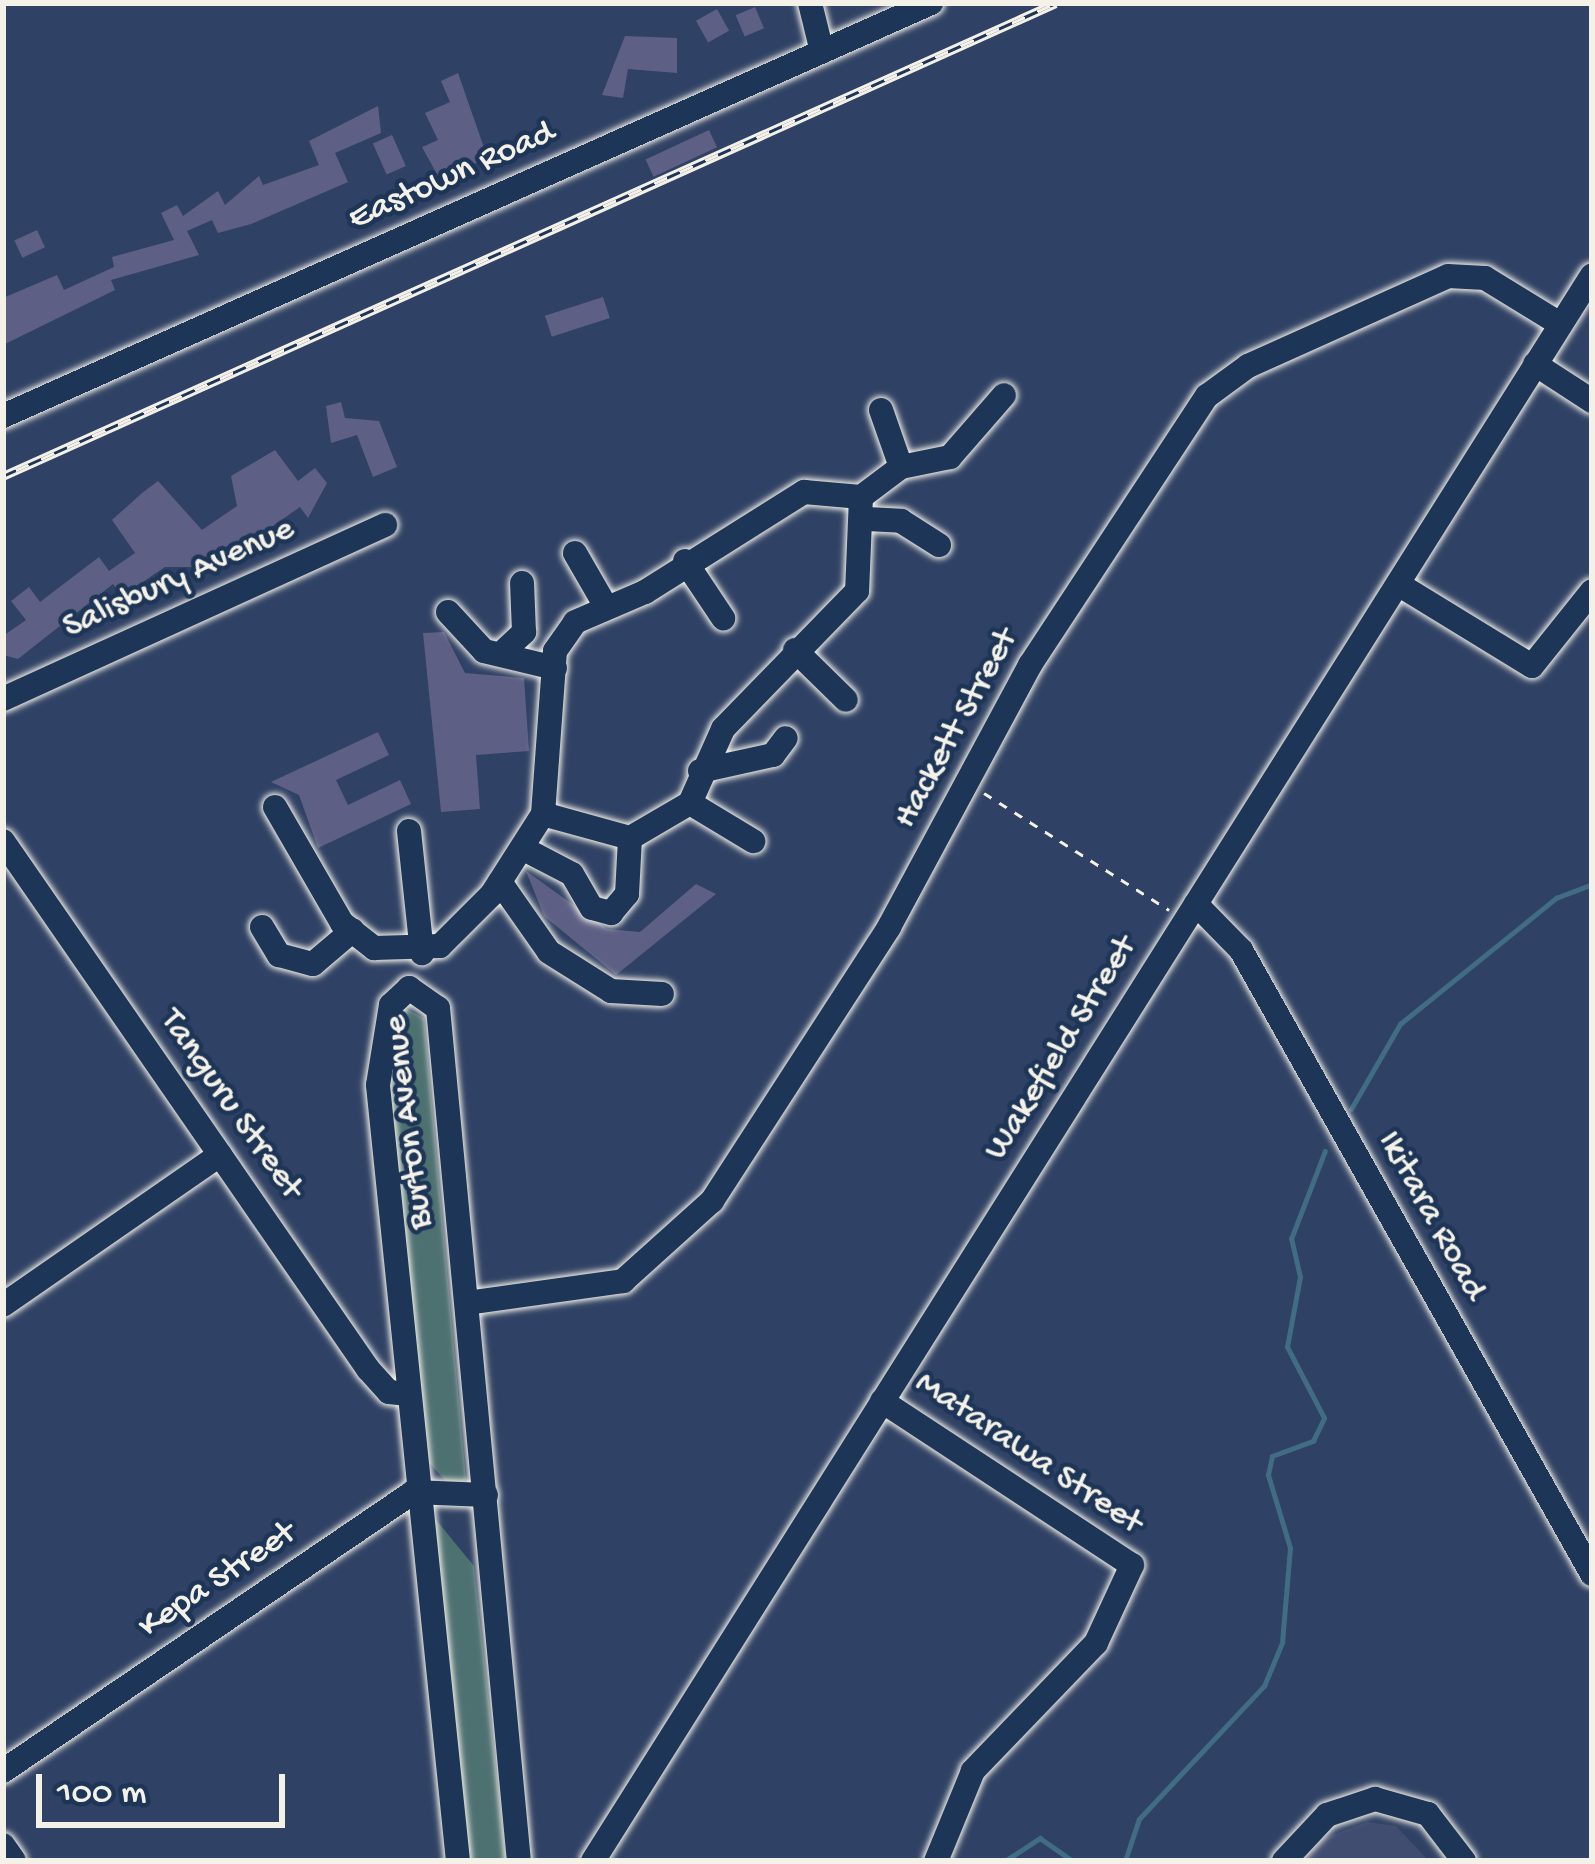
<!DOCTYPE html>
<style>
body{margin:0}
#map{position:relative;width:1595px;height:1864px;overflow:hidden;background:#2f4164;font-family:"Gochi Hand",sans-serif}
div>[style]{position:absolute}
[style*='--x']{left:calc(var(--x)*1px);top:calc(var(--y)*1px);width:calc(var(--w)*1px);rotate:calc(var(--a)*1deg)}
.built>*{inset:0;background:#414d70}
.green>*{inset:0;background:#4d7071}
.stream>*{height:4.5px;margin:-2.25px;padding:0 2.25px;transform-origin:2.25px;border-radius:2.25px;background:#406c84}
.building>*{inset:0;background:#5d6084;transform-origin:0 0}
.path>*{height:3px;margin-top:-1.5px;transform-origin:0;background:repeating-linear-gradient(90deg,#f4f1e8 0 9px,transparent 0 18px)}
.roads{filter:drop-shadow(0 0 3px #f4f1e8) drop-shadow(0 0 3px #f4f1e8)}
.minor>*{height:24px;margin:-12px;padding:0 12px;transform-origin:12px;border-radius:12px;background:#1d3557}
.rail>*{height:9px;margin-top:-4.5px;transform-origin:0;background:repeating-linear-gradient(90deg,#1d3557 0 14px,#f4f1e8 0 28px);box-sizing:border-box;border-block:3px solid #f4f1e8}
span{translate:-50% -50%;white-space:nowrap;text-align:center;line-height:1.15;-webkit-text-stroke:9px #1d3557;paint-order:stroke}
.street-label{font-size:36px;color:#f4f1e8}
.frame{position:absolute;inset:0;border:6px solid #f4f1e8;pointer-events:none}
.scale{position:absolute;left:36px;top:1774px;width:249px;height:54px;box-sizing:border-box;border:6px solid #f4f1e8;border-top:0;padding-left:15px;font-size:36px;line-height:42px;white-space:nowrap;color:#f4f1e8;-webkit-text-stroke:9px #1d3557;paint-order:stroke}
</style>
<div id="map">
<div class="built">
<i style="clip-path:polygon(1367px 1822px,1396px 1826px,1429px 1861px,1304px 1861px,1324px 1838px)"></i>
</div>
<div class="green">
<i style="clip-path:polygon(402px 1007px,424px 1018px,466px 1480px,449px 1485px,416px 1448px,376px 1087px)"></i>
<i style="clip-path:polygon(432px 1515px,474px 1566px,506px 1861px,456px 1861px)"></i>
</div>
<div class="stream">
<i style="--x:1351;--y:1109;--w:98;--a:-60"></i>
<i style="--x:1400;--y:1024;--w:201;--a:-38.9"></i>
<i style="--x:1556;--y:898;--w:39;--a:-21"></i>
<i style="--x:1005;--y:1861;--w:42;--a:-33.3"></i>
<i style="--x:1040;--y:1838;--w:40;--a:34.9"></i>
<i style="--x:1125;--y:1861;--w:44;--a:-71.6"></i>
<i style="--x:1139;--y:1819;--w:183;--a:-46.8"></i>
<i style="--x:1264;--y:1686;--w:47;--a:-67.3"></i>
<i style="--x:1282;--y:1643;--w:95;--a:-85.2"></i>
<i style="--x:1290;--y:1548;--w:76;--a:-106.8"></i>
<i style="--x:1268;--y:1475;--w:19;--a:-78"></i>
<i style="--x:1272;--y:1456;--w:44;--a:-20.1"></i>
<i style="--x:1313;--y:1441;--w:25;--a:-64"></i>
<i style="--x:1324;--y:1418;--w:80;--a:-117.5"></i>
<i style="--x:1287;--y:1347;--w:71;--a:-79.5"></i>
<i style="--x:1300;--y:1277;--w:39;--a:-103"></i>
<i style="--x:1291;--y:1239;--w:94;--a:-68.9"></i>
</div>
<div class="building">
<i style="left:755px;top:7px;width:23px;height:21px;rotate:67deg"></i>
<i style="left:717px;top:9px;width:25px;height:24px;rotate:61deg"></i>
<i style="clip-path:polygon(625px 36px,677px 38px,677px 73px,628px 69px,623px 98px,602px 95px)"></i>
<i style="clip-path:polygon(458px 73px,488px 159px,438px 176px,422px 147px,438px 140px,425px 113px,450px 102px,441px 81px)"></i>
<i style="clip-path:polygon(378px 106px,381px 133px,335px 153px,348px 182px,251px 224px,218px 233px,212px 220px,187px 231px,199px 255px,111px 280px,115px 290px,3px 345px,3px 298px,57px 275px,64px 290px,114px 267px,112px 257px,174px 240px,161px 213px,177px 205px,183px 216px,218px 191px,225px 205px,259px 176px,263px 185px,319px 165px,309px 141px)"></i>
<i style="left:709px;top:130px;width:19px;height:70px;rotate:65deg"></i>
<i style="left:392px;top:135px;width:34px;height:21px;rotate:66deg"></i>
<i style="left:37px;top:230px;width:19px;height:25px;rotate:65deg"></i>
<i style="left:603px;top:297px;width:22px;height:61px;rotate:72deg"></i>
<i style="clip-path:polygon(341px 402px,345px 418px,379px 421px,397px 467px,373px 477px,357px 435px,331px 443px,326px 406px)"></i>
<i style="clip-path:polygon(275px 450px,298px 481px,315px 468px,327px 483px,308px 518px,300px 507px,236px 552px,230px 544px,200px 567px,165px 567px,122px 596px,113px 584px,18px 659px,3px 655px,3px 636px,26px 620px,11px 601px,29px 587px,40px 602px,99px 557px,109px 571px,135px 553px,112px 520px,142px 493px,158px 481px,202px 530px,237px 506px,231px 476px)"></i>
<i style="clip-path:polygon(444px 632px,465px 673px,524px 678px,529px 751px,476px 755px,480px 809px,441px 812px,423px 633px)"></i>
<i style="clip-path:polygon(378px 732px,389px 755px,336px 780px,348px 805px,400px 780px,411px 804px,318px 848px,299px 795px,271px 782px)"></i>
<i style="clip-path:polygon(526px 871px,607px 929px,640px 932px,696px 884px,716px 894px,616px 975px,544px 916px)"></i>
</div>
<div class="path">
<i style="--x:984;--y:793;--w:219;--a:32.3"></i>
</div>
<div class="roads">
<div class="minor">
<i style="--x:810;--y:3;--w:50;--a:76.2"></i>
<i style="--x:1535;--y:364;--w:68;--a:33"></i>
<i style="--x:881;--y:410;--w:60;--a:70.7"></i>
<i style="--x:3;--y:416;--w:1016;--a:-23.99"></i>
<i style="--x:861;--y:497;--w:50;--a:-36.9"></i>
<i style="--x:901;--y:467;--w:50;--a:-11.5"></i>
<i style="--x:950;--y:457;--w:82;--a:-48.9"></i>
<i style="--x:867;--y:519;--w:34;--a:3"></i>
<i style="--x:901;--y:521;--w:45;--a:32.3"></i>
<i style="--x:575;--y:553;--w:60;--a:60"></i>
<i style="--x:685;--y:561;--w:69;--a:56.3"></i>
<i style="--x:1398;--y:584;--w:157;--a:31.5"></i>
<i style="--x:1532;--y:666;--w:96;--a:-51.3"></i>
<i style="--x:448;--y:612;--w:53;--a:47.3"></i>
<i style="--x:484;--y:651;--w:73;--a:13.5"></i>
<i style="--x:506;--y:649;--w:25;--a:-43"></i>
<i style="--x:524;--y:632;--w:49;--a:-92.3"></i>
<i style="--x:795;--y:650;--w:71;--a:44.4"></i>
<i style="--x:3;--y:699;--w:420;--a:-24.5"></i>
<i style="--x:700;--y:771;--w:75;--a:-12.4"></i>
<i style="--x:773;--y:755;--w:21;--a:-53"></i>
<i style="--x:690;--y:803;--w:74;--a:31.1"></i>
<i style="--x:275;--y:807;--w:134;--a:60"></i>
<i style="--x:342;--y:923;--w:41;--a:38"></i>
<i style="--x:374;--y:948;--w:66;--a:-1.7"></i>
<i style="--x:440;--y:946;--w:74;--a:-45"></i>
<i style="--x:492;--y:894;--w:95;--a:-57.5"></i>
<i style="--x:543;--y:814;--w:163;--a:-85.8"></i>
<i style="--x:555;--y:651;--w:35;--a:-55"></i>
<i style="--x:575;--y:622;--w:76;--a:-23.2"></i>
<i style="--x:645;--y:592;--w:188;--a:-32.2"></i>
<i style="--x:804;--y:492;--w:57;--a:5"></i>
<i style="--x:861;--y:497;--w:94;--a:92.4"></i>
<i style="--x:857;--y:591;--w:192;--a:134.2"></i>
<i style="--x:723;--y:729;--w:81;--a:114"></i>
<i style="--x:690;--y:803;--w:69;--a:149.7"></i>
<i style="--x:630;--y:838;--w:90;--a:-164.6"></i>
<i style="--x:409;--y:831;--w:123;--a:83.9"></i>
<i style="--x:3;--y:841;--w:642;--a:55.34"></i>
<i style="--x:368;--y:1369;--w:31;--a:48"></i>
<i style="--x:389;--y:1392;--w:19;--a:6"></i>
<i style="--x:522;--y:848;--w:56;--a:27.5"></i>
<i style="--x:572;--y:874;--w:39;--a:60"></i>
<i style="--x:592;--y:908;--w:20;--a:15"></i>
<i style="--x:611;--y:913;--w:25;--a:-50"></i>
<i style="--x:627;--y:894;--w:56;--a:-86.9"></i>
<i style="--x:500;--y:882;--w:85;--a:55"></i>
<i style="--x:549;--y:952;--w:73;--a:32.2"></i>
<i style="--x:611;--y:991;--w:51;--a:3.4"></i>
<i style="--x:1196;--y:904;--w:64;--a:45.6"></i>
<i style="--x:1241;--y:950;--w:716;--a:60.64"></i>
<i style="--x:262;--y:927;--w:33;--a:59"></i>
<i style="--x:279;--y:955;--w:35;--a:15"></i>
<i style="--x:313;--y:964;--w:52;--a:-40.4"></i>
<i style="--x:467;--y:1303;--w:158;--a:-8"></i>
<i style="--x:623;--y:1281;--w:120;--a:-42"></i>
<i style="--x:712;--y:1201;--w:326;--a:-57.1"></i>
<i style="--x:889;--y:927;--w:298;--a:-61.7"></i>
<i style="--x:1030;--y:665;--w:322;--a:-56.7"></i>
<i style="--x:1207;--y:396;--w:51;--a:-36.2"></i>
<i style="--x:1248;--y:366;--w:219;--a:-24.2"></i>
<i style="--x:1448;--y:276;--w:37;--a:3"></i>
<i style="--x:1485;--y:278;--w:88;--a:31.5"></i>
<i style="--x:3;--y:1305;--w:264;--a:-34.7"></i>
<i style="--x:882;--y:1401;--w:299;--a:33.3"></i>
<i style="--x:1132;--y:1565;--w:86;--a:114.8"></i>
<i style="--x:1096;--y:1643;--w:178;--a:133.9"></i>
<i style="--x:973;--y:1771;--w:97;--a:112.3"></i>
<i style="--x:3;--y:1771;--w:496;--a:-34.2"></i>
<i style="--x:413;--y:1492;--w:73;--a:2.4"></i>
<i style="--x:3;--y:1845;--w:19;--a:55"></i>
<i style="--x:458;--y:1861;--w:780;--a:-95.89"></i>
<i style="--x:378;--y:1085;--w:81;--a:-80.8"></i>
<i style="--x:391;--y:1005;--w:25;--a:-43"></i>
<i style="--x:409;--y:988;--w:35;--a:35"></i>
<i style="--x:438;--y:1008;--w:857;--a:84.58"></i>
<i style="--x:593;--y:1861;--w:1874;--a:-57.79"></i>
<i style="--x:1284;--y:1861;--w:63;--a:-46.9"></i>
<i style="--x:1327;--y:1815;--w:51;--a:-18.4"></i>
<i style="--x:1375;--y:1799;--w:55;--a:15.8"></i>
<i style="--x:1428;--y:1814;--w:59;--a:52.5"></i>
</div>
</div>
<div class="rail">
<i style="--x:3;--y:476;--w:1154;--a:-24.19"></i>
</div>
<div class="street-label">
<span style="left:452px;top:177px;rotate:-24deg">Eastown Road</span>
<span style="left:179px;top:579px;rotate:-24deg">Salisbury Avenue</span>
<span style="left:957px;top:729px;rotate:-61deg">Hackett Street</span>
<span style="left:1062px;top:1049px;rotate:-58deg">Wakefield Street</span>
<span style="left:230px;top:1105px;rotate:55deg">Tanguru Street</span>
<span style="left:410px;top:1122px;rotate:-97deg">Burton Avenue</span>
<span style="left:1431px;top:1216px;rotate:61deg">Ikitara Road</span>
<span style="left:1028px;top:1454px;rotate:34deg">Matarawa Street</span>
<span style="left:218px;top:1581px;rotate:-34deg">Kepa Street</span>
</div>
<div class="frame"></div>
<div class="scale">100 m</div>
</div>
